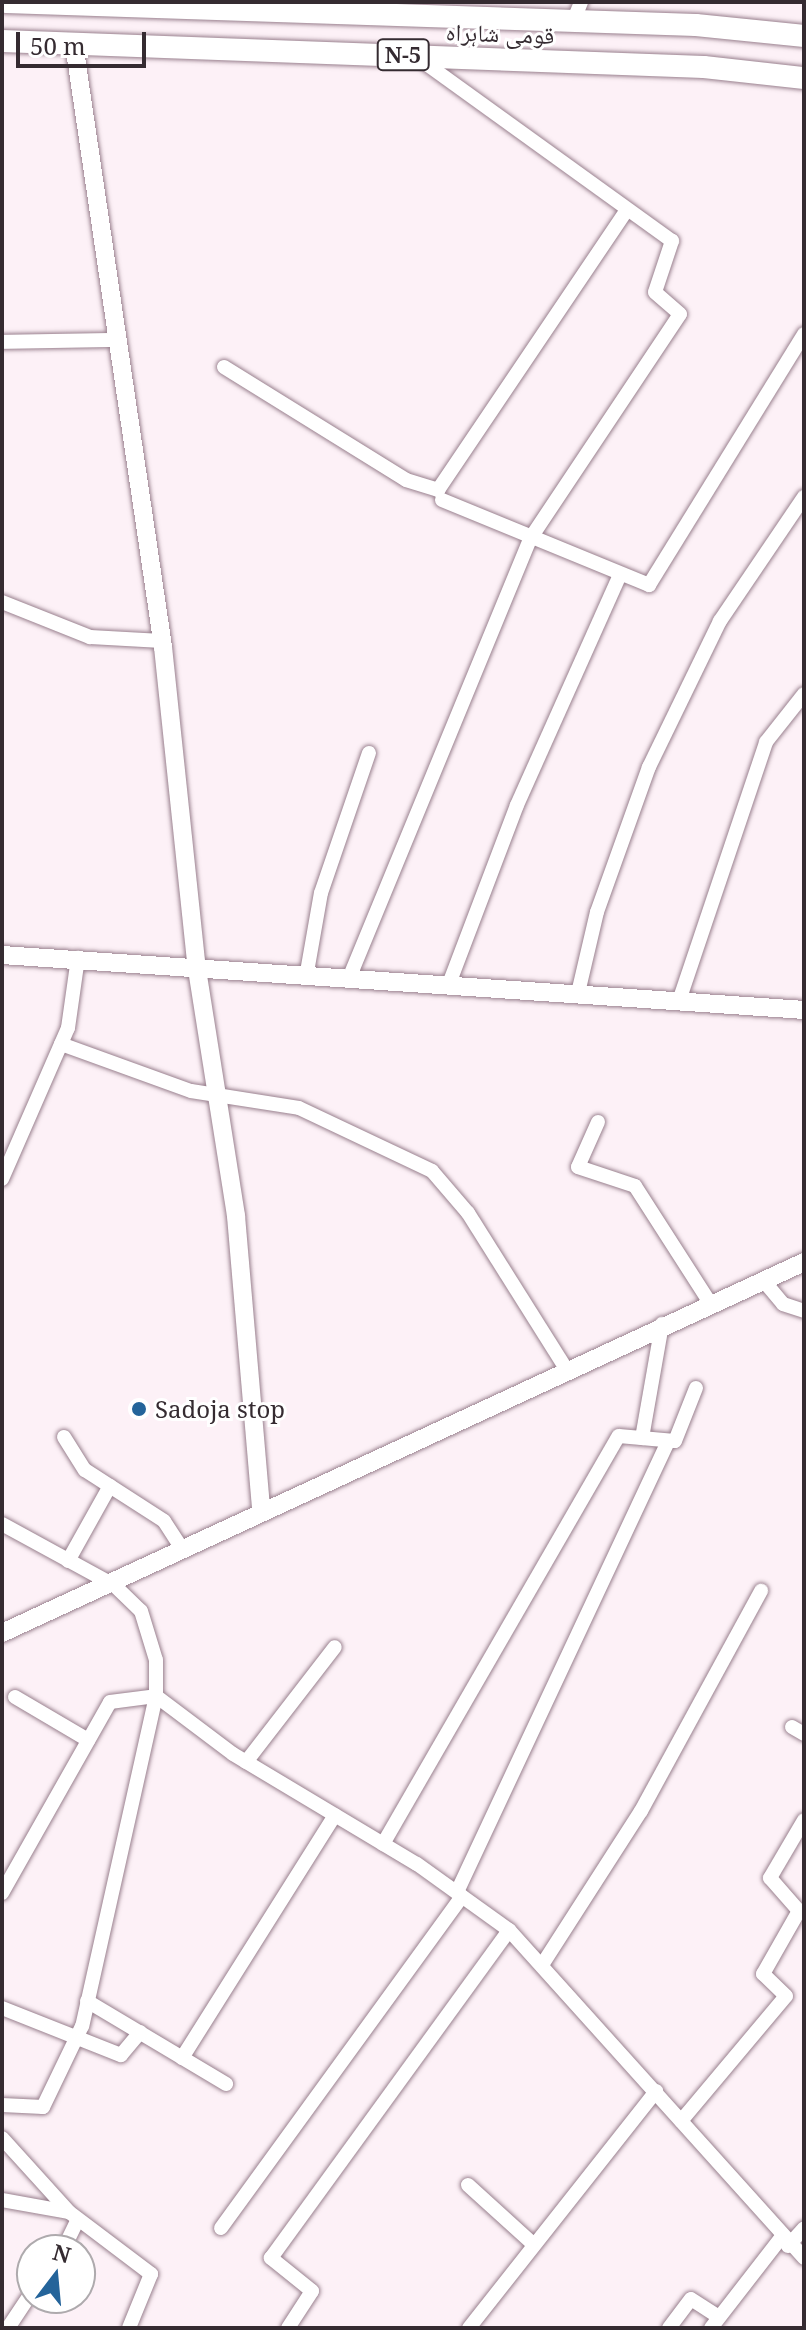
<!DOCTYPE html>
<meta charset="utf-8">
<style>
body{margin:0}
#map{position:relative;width:806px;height:2330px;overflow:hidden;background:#fdf1f7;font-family:"Noto Serif","Noto Naskh Arabic",serif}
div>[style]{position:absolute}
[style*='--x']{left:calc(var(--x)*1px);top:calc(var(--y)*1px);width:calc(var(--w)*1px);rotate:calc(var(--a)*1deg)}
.roads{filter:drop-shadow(0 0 2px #99808e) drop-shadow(0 0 2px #99808e)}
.minor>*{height:14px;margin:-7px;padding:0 7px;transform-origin:7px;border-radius:7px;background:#fff}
.tertiary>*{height:18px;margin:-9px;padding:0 9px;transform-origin:9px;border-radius:9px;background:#fff}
.trunk>*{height:22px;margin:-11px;padding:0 11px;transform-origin:11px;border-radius:11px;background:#fff}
.dots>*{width:22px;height:22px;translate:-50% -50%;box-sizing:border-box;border:4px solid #fff;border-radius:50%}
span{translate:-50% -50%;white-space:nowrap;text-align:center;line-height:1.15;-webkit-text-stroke:6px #fff;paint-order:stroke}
.shield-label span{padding:2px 6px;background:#fff;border:2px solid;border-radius:6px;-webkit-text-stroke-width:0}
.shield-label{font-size:22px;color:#352b31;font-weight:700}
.street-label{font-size:24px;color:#352b31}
.poi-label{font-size:24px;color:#352b31}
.left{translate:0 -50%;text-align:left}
.frame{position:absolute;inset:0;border:4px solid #352b31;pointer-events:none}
.north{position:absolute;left:16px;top:2234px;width:80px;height:80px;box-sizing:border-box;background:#fff;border:2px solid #aeaaad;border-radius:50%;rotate:16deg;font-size:22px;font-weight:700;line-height:32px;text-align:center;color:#352b31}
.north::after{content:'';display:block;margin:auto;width:28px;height:36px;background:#24649a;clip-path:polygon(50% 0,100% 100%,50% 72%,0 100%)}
.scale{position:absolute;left:16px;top:32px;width:130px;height:36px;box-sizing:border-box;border:4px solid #352b31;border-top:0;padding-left:10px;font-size:24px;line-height:28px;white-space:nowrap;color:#352b31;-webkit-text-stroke:6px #fff;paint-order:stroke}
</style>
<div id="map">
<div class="roads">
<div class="minor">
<i style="--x:573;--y:22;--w:22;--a:-68"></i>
<i style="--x:2;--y:342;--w:115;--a:-1"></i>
<i style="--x:224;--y:367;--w:214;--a:31.8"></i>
<i style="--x:406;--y:480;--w:34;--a:17"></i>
<i style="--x:438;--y:490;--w:336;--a:-56"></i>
<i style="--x:442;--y:500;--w:224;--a:22.3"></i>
<i style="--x:649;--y:585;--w:295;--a:-58.3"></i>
<i style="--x:2;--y:602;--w:95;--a:21.7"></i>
<i style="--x:90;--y:637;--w:72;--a:3.2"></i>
<i style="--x:307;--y:972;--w:80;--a:-80"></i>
<i style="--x:321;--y:893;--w:148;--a:-71.1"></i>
<i style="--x:350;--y:976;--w:473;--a:-67.6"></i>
<i style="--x:530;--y:539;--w:270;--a:-56.3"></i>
<i style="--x:680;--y:314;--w:33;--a:-139"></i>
<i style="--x:655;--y:292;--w:54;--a:-71.6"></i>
<i style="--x:672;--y:241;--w:313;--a:-144.2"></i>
<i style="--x:449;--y:984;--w:191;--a:-69.2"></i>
<i style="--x:517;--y:805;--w:250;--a:-65.9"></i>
<i style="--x:578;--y:993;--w:83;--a:-76.8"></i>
<i style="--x:597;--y:912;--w:154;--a:-70.3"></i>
<i style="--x:649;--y:767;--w:162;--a:-64.1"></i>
<i style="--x:720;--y:621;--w:150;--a:-55.9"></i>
<i style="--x:679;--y:1001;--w:273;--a:-71.4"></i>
<i style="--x:766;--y:742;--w:61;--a:-51.6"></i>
<i style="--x:61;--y:1044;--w:138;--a:19.9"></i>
<i style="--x:191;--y:1091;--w:109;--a:8.9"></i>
<i style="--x:299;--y:1108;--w:147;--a:25.3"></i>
<i style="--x:432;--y:1171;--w:55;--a:49.4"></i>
<i style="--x:468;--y:1213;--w:182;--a:57.8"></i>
<i style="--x:598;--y:1122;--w:49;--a:114"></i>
<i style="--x:578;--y:1167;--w:60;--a:18.4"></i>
<i style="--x:635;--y:1186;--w:139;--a:57.3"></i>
<i style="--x:2;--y:1179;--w:165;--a:-66.4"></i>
<i style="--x:68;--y:1028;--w:71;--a:-81.9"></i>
<i style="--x:763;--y:1280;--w:31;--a:50"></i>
<i style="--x:783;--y:1304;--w:22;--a:18"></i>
<i style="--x:64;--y:1437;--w:39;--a:58"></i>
<i style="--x:85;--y:1470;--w:94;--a:32.8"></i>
<i style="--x:164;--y:1521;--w:35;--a:57"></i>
<i style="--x:642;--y:1438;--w:116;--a:-80"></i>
<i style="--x:2;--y:1524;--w:128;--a:28.6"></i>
<i style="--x:114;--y:1585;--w:37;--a:44"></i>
<i style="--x:141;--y:1611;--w:51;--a:73"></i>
<i style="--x:156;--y:1660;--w:36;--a:90"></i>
<i style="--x:156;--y:1696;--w:96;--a:37"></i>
<i style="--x:233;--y:1754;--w:214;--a:30.9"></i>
<i style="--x:417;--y:1864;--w:113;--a:35.7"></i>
<i style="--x:509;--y:1930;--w:441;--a:48"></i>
<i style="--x:68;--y:1561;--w:86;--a:-60.8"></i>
<i style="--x:15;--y:1697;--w:85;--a:30.5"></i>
<i style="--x:792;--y:1727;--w:14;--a:30"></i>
<i style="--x:246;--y:1762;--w:145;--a:-52.3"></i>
<i style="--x:383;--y:1844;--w:471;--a:-60"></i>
<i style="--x:619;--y:1436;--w:56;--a:5.1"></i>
<i style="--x:675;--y:1441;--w:57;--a:-68.4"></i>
<i style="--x:457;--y:1892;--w:497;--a:-64.9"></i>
<i style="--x:2;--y:1893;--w:219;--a:-60.5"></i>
<i style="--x:110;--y:1702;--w:46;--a:-7.4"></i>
<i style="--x:156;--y:1696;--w:338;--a:102.6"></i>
<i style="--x:82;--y:2026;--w:90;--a:115.7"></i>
<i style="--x:43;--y:2107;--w:41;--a:-177.2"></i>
<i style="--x:542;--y:1965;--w:183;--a:-57.3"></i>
<i style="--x:641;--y:1811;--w:251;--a:-61.4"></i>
<i style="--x:87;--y:2001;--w:162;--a:30.8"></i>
<i style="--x:2;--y:2008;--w:128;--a:21.6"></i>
<i style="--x:121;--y:2055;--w:30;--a:-50"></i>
<i style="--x:182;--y:2058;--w:287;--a:-57.8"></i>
<i style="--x:681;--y:2121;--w:163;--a:-50"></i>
<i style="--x:786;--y:1996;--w:32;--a:-136"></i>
<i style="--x:763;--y:1974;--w:73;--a:-60.3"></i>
<i style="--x:799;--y:1911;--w:44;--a:-131.3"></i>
<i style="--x:770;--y:1878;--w:67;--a:-59.6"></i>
<i style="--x:2;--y:2138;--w:100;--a:47.8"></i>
<i style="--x:69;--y:2212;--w:103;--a:37.1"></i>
<i style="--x:151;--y:2274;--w:58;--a:112.2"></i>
<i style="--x:468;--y:2185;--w:88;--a:42.2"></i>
<i style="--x:2;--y:2200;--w:67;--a:10.3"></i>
<i style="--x:221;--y:2228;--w:410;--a:-54"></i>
<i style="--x:788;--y:2246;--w:24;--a:-48"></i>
<i style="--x:63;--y:2250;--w:34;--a:-64"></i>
<i style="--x:8;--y:2328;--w:43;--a:-56.3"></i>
<i style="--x:288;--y:2328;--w:44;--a:-57"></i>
<i style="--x:312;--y:2291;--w:53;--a:-141.2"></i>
<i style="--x:271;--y:2258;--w:405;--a:-54"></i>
<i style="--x:469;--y:2328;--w:302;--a:-51.7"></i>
<i style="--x:669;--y:2328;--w:36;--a:-53"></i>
<i style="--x:691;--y:2299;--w:33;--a:33"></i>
<i style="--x:711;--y:2328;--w:113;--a:-52.2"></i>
</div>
<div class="tertiary">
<i style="--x:74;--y:44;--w:610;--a:81.6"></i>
<i style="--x:163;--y:647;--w:318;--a:84"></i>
<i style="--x:196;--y:963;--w:256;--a:81"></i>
<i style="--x:236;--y:1216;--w:295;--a:85.1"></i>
<i style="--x:2;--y:955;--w:804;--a:3.92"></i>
<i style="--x:2;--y:1633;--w:884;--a:-24.82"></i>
</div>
<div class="trunk">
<i style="--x:6;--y:2;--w:690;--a:1.91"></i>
<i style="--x:696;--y:25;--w:109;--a:5.8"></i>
<i style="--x:2;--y:41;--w:702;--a:2.12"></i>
<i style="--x:704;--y:67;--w:101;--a:6.3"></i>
</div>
</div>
<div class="dots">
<i style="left:139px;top:1409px;background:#24649a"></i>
</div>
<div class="shield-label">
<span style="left:403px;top:55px">N-5</span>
</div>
<div class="street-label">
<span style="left:500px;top:33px;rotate:2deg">قومی شاہراہ</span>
</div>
<div class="poi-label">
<span class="left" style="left:155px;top:1409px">Sadoja stop</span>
</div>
<div class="frame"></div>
<div class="north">N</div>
<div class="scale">50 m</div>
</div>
